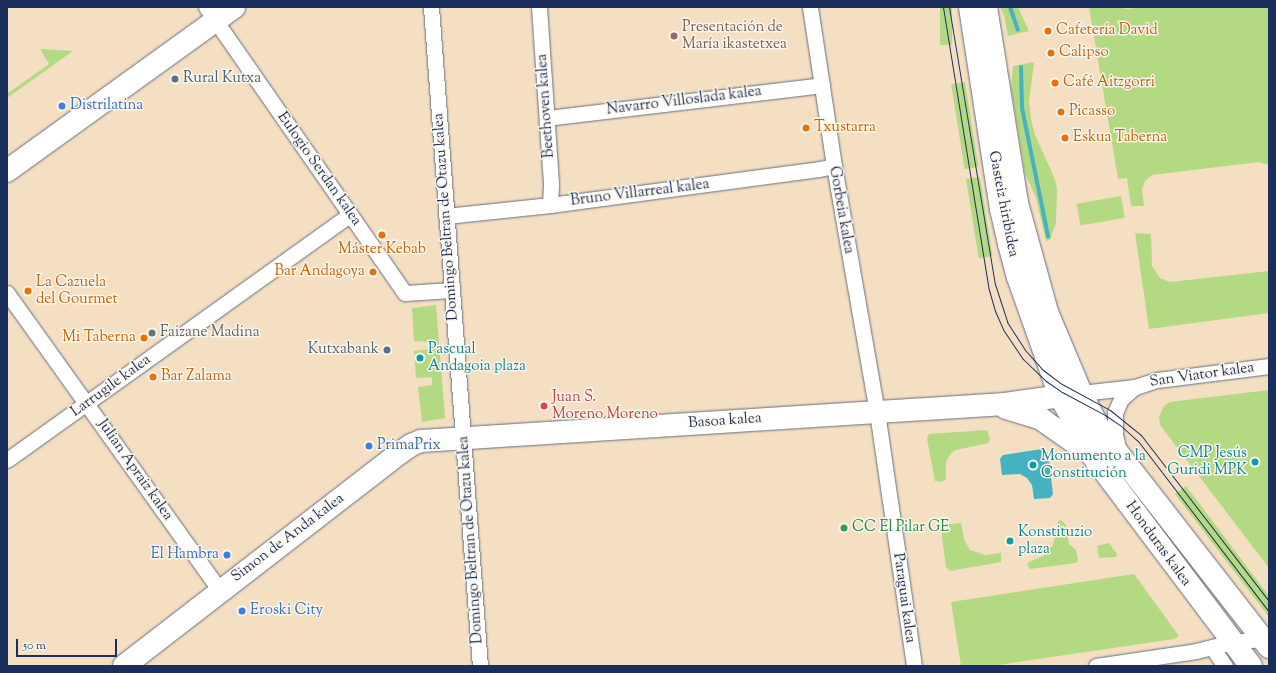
<!DOCTYPE html>
<meta charset="utf-8">
<style>
body{margin:0}
#map{position:relative;width:1276px;height:673px;overflow:hidden;background:#f4dfc2;font-family:"Sorts Mill Goudy",serif}
div>[style]{position:absolute}
[style*='--x']{left:calc(var(--x)*1px);top:calc(var(--y)*1px);width:calc(var(--w)*1px);rotate:calc(var(--a)*1deg)}
.green>*{inset:0;background:#b3d982;transform-origin:0 0}
.water>*{inset:0;background:#44b2c1}
.stream>*{height:4px;margin:-2px;padding:0 2px;transform-origin:2px;border-radius:2px;background:#44b2c1}
.roads{filter:drop-shadow(0 0 1px #676d81) drop-shadow(0 0 1px #676d81)}
.minor>*{height:15px;margin:-7.5px;padding:0 7.5px;transform-origin:7.5px;border-radius:7.5px;background:#fff}
.secondary>*{height:22px;margin:-11px;padding:0 11px;transform-origin:11px;border-radius:11px;background:#fff}
.primary>*{height:22px;margin:-11px;padding:0 11px;transform-origin:11px;border-radius:11px;background:#fff}
.tram>*{height:1px;margin:-0.5px;padding:0 0.5px;transform-origin:0.5px;border-radius:0.5px;background:#1b2f5e}
.dots>*{width:11px;height:11px;translate:-50% -50%;box-sizing:border-box;border:2px solid #fbf7ec;border-radius:50%}
span{translate:-50% -50%;white-space:nowrap;text-align:center;line-height:1.15;-webkit-text-stroke:3px #fbf7ec;paint-order:stroke}
.education-label{font-size:15px;color:#785e54}
.left{translate:0 -50%;text-align:left}
.food-label{font-size:15px;color:#c56008}
.right{translate:-100% -50%;text-align:right}
.service-label{font-size:15px;color:#4e5e75}
.street-label{font-size:15px;color:#1b2f5e}
.shop-label{font-size:15px;color:#366cbe}
.worship-label{font-size:15px;color:#5b616d}
.culture-label{font-size:15px;color:#0d838f}
.health-label{font-size:15px;color:#be3a42}
.leisure-label{font-size:15px;color:#27864d}
.frame{position:absolute;inset:0;border:8px solid #1b2f5e;pointer-events:none}
.scale{position:absolute;left:16px;top:639px;width:101px;height:18px;box-sizing:border-box;border:2px solid #1b2f5e;border-top:0;padding-left:5px;font-size:12px;line-height:14px;white-space:nowrap;color:#1b2f5e;-webkit-text-stroke:3px #fbf7ec;paint-order:stroke}
</style>
<div id="map">
<div class="green">
<i style="left:940px;top:7px;width:12px;height:38px"></i>
<i style="clip-path:polygon(1000px 7px,1018px 7px,1029px 31px,1008px 36px,1004px 15px)"></i>
<i style="clip-path:polygon(1089px 7px,1120px 7px,1127px 9px,1147px 7px,1269px 7px,1269px 165px,1259px 162px,1152px 175px,1145px 181px,1142px 189px,1144px 206px,1131px 206px,1127px 178px,1118px 179px)"></i>
<i style="clip-path:polygon(40px 49px,73px 51px,7px 98px,7px 94px,49px 64px)"></i>
<i style="clip-path:polygon(1033px 62px,1034px 63px,1029px 102px,1031px 119px,1035px 135px,1054px 177px,1057px 188px,1056px 223px,1050px 240px,1046px 241px,1036px 198px,1025px 173px,1011px 87px,1013px 66px)"></i>
<i style="left:965px;top:82px;width:86px;height:14px;rotate:81deg"></i>
<i style="left:980px;top:177px;width:80px;height:14px;rotate:81deg"></i>
<i style="left:1121px;top:196px;width:22px;height:45px;rotate:80deg"></i>
<i style="clip-path:polygon(1135px 233px,1151px 234px,1152px 266px,1160px 278px,1170px 282px,1269px 271px,1269px 313px,1149px 329px)"></i>
<i style="clip-path:polygon(436px 305px,445px 418px,422px 422px,418px 387px,432px 385px,432px 377px,416px 378px,414px 351px,430px 349px,430px 342px,414px 341px,412px 308px)"></i>
<i style="clip-path:polygon(1269px 390px,1269px 568px,1160px 425px,1159px 417px,1164px 406px,1170px 402px)"></i>
<i style="clip-path:polygon(987px 430px,990px 439px,988px 443px,956px 450px,951px 453px,946px 462px,946px 479px,941px 482px,935px 481px,927px 439px,929px 434px)"></i>
<i style="clip-path:polygon(1186px 486px,1269px 596px,1269px 617px,1175px 494px)"></i>
<i style="clip-path:polygon(1061px 520px,1066px 525px,1069px 544px,1076px 550px,1078px 560px,1076px 563px,1030px 569px,1027px 564px,1029px 562px,1043px 556px,1053px 545px,1058px 521px)"></i>
<i style="clip-path:polygon(961px 523px,964px 539px,970px 550px,985px 555px,1001px 553px,1001px 562px,950px 571px,946px 567px,941px 529px,944px 525px)"></i>
<i style="clip-path:polygon(1109px 543px,1117px 554px,1116px 557px,1099px 558px,1097px 546px)"></i>
<i style="clip-path:polygon(1134px 574px,1179px 636px,1174px 639px,991px 666px,961px 666px,951px 602px)"></i>
</div>
<div class="water">
<i style="clip-path:polygon(1042px 449px,1044px 449px,1048px 453px,1053px 494px,1050px 498px,1034px 499px,1032px 485px,1027px 478px,1020px 474px,1002px 475px,1000px 459px,1003px 455px)"></i>
</div>
<div class="stream">
<i style="--x:1010;--y:7;--w:24;--a:71"></i>
<i style="--x:1021;--y:67;--w:41;--a:88.6"></i>
<i style="--x:1022;--y:108;--w:131;--a:78.5"></i>
</div>
<div class="roads">
<div class="minor">
<i style="--x:206;--y:7;--w:348;--a:55.2"></i>
<i style="--x:405;--y:293;--w:47;--a:-3.7"></i>
<i style="--x:431;--y:7;--w:661;--a:85.75"></i>
<i style="--x:539;--y:7;--w:178;--a:86.1"></i>
<i style="--x:551;--y:185;--w:20;--a:93"></i>
<i style="--x:810;--y:7;--w:161;--a:81.4"></i>
<i style="--x:834;--y:166;--w:250;--a:80.1"></i>
<i style="--x:877;--y:412;--w:257;--a:81.7"></i>
<i style="--x:547;--y:118;--w:277;--a:-6.8"></i>
<i style="--x:446;--y:216;--w:105;--a:-6"></i>
<i style="--x:550;--y:205;--w:271;--a:-7.6"></i>
<i style="--x:819;--y:169;--w:15;--a:-11"></i>
<i style="--x:7;--y:293;--w:365;--a:54.4"></i>
<i style="--x:1081;--y:393;--w:54;--a:-6.3"></i>
<i style="--x:1119;--y:452;--w:18;--a:-103"></i>
<i style="--x:1115;--y:434;--w:21;--a:-90"></i>
<i style="--x:1115;--y:413;--w:15;--a:-67"></i>
<i style="--x:1121;--y:399;--w:18;--a:-41"></i>
<i style="--x:1135;--y:387;--w:23;--a:-18"></i>
<i style="--x:1157;--y:380;--w:113;--a:-7.1"></i>
<i style="--x:7;--y:460;--w:422;--a:-35.6"></i>
<i style="--x:1212;--y:647;--w:23;--a:56"></i>
<i style="--x:1096;--y:666;--w:101;--a:-8.5"></i>
<i style="--x:1196;--y:651;--w:38;--a:-14"></i>
<i style="--x:1233;--y:642;--w:30;--a:-6"></i>
</div>
<div class="secondary">
<i style="--x:7;--y:171;--w:280;--a:-35.8"></i>
</div>
<div class="primary">
<i style="--x:970;--y:7;--w:204;--a:81.3"></i>
<i style="--x:1001;--y:209;--w:36;--a:77"></i>
<i style="--x:1009;--y:244;--w:34;--a:75"></i>
<i style="--x:1018;--y:277;--w:126;--a:70.6"></i>
<i style="--x:1060;--y:396;--w:67;--a:61.5"></i>
<i style="--x:1092;--y:455;--w:264;--a:53"></i>
<i style="--x:986;--y:7;--w:198;--a:81"></i>
<i style="--x:1017;--y:203;--w:113;--a:74.6"></i>
<i style="--x:1047;--y:312;--w:88;--a:67.2"></i>
<i style="--x:1081;--y:393;--w:42;--a:62.8"></i>
<i style="--x:1100;--y:430;--w:275;--a:52.1"></i>
<i style="--x:1006;--y:408;--w:37;--a:17"></i>
<i style="--x:1041;--y:419;--w:52;--a:34.9"></i>
<i style="--x:124;--y:666;--w:341;--a:-37.7"></i>
<i style="--x:394;--y:457;--w:21;--a:-35"></i>
<i style="--x:411;--y:445;--w:11;--a:-22"></i>
<i style="--x:421;--y:441;--w:585;--a:-3.63"></i>
<i style="--x:1005;--y:404;--w:77;--a:-8.2"></i>
</div>
</div>
<div class="tram">
<i style="--x:943;--y:7;--w:287;--a:80.8"></i>
<i style="--x:989;--y:290;--w:22;--a:74"></i>
<i style="--x:995;--y:311;--w:22;--a:66"></i>
<i style="--x:1004;--y:331;--w:34;--a:56"></i>
<i style="--x:1023;--y:359;--w:32;--a:44"></i>
<i style="--x:1046;--y:381;--w:19;--a:35"></i>
<i style="--x:1062;--y:392;--w:49;--a:28.1"></i>
<i style="--x:1105;--y:415;--w:18;--a:34"></i>
<i style="--x:1120;--y:425;--w:24;--a:42"></i>
<i style="--x:1138;--y:441;--w:215;--a:52.5"></i>
<i style="--x:949;--y:7;--w:281;--a:80.6"></i>
<i style="--x:995;--y:284;--w:40;--a:72"></i>
<i style="--x:1007;--y:322;--w:33;--a:57"></i>
<i style="--x:1025;--y:350;--w:27;--a:48"></i>
<i style="--x:1043;--y:370;--w:21;--a:37"></i>
<i style="--x:1060;--y:383;--w:57;--a:28.4"></i>
<i style="--x:1110;--y:410;--w:40;--a:39"></i>
<i style="--x:1141;--y:435;--w:210;--a:52.4"></i>
</div>
<div class="dots">
<i style="left:1048px;top:31px;background:#e8710a"></i>
<i style="left:674px;top:36px;background:#8d6e63"></i>
<i style="left:1051px;top:53px;background:#e8710a"></i>
<i style="left:175px;top:79px;background:#5c6f8a"></i>
<i style="left:1055px;top:83px;background:#e8710a"></i>
<i style="left:62px;top:106px;background:#3f7fe0"></i>
<i style="left:1061px;top:112px;background:#e8710a"></i>
<i style="left:806px;top:128px;background:#e8710a"></i>
<i style="left:1065px;top:138px;background:#e8710a"></i>
<i style="left:382px;top:235px;background:#e8710a"></i>
<i style="left:373px;top:272px;background:#e8710a"></i>
<i style="left:28px;top:291px;background:#e8710a"></i>
<i style="left:152px;top:333px;background:#6b7280"></i>
<i style="left:144px;top:338px;background:#e8710a"></i>
<i style="left:387px;top:350px;background:#5c6f8a"></i>
<i style="left:420px;top:358px;background:#0f9aa8"></i>
<i style="left:153px;top:377px;background:#e8710a"></i>
<i style="left:544px;top:406px;background:#e0444e"></i>
<i style="left:369px;top:446px;background:#3f7fe0"></i>
<i style="left:1255px;top:462px;background:#0f9aa8"></i>
<i style="left:1033px;top:465px;background:#0f9aa8"></i>
<i style="left:844px;top:528px;background:#2e9e5b"></i>
<i style="left:1010px;top:541px;background:#0f9aa8"></i>
<i style="left:227px;top:555px;background:#3f7fe0"></i>
<i style="left:242px;top:611px;background:#3f7fe0"></i>
</div>
<div class="education-label">
<span class="left" style="left:682px;top:36px">Presentación de<br>María ikastetxea</span>
</div>
<div class="food-label">
<span class="left" style="left:1056px;top:31px">Cafetería David</span>
<span class="left" style="left:1059px;top:53px">Calipso</span>
<span class="left" style="left:1063px;top:83px">Café Aitzgorri</span>
<span class="left" style="left:1069px;top:112px">Picasso</span>
<span class="left" style="left:814px;top:128px">Txustarra</span>
<span class="left" style="left:1073px;top:138px">Eskua Taberna</span>
<span style="left:382px;top:250px">Máster Kebab</span>
<span class="right" style="left:365px;top:272px">Bar Andagoya</span>
<span class="left" style="left:36px;top:291px">La Cazuela<br>del Gourmet</span>
<span class="right" style="left:136px;top:338px">Mi Taberna</span>
<span class="left" style="left:161px;top:377px">Bar Zalama</span>
</div>
<div class="service-label">
<span class="left" style="left:183px;top:79px">Rural Kutxa</span>
<span class="right" style="left:379px;top:350px">Kutxabank</span>
</div>
<div class="street-label">
<span style="left:684px;top:101px;rotate:-7deg">Navarro Villoslada kalea</span>
<span style="left:546px;top:106px;rotate:-94deg">Beethoven kalea</span>
<span style="left:319px;top:169px;rotate:55deg">Eulogio Serdan kalea</span>
<span style="left:640px;top:193px;rotate:-7deg">Bruno Villarreal kalea</span>
<span style="left:1003px;top:204px;rotate:79deg">Gasteiz hiribidea</span>
<span style="left:841px;top:210px;rotate:80deg">Gorbeia kalea</span>
<span style="left:446px;top:217px;rotate:-94deg">Domingo Beltran de Otazu kalea</span>
<span style="left:1202px;top:375px;rotate:-8deg">San Viator kalea</span>
<span style="left:111px;top:386px;rotate:-36deg">Larrugile kalea</span>
<span style="left:725px;top:421px;rotate:-4deg">Basoa kalea</span>
<span style="left:135px;top:470px;rotate:55deg">Julian Apraiz kalea</span>
<span style="left:288px;top:538px;rotate:-37deg">Simon de Anda kalea</span>
<span style="left:471px;top:540px;rotate:-94deg">Domingo Beltran de Otazu kalea</span>
<span style="left:1158px;top:544px;rotate:54deg">Honduras kalea</span>
<span style="left:904px;top:598px;rotate:82deg">Paraguai kalea</span>
</div>
<div class="shop-label">
<span class="left" style="left:70px;top:106px">Distrilatina</span>
<span class="left" style="left:377px;top:446px">PrimaPrix</span>
<span class="right" style="left:219px;top:555px">El Hambra</span>
<span class="left" style="left:250px;top:611px">Eroski City</span>
</div>
<div class="worship-label">
<span class="left" style="left:160px;top:333px">Faizane Madina</span>
</div>
<div class="culture-label">
<span class="left" style="left:428px;top:358px">Pascual<br>Andagoia plaza</span>
<span class="right" style="left:1247px;top:462px">CMP Jesús<br>Guridi MPK</span>
<span class="left" style="left:1041px;top:465px">Monumento a la<br>Constitución</span>
<span class="left" style="left:1018px;top:541px">Konstituzio<br>plaza</span>
</div>
<div class="health-label">
<span class="left" style="left:552px;top:406px">Juan S.<br>Moreno Moreno</span>
</div>
<div class="leisure-label">
<span class="left" style="left:852px;top:528px">CC El Pilar GE</span>
</div>
<div class="frame"></div>
<div class="scale">50 m</div>
</div>
